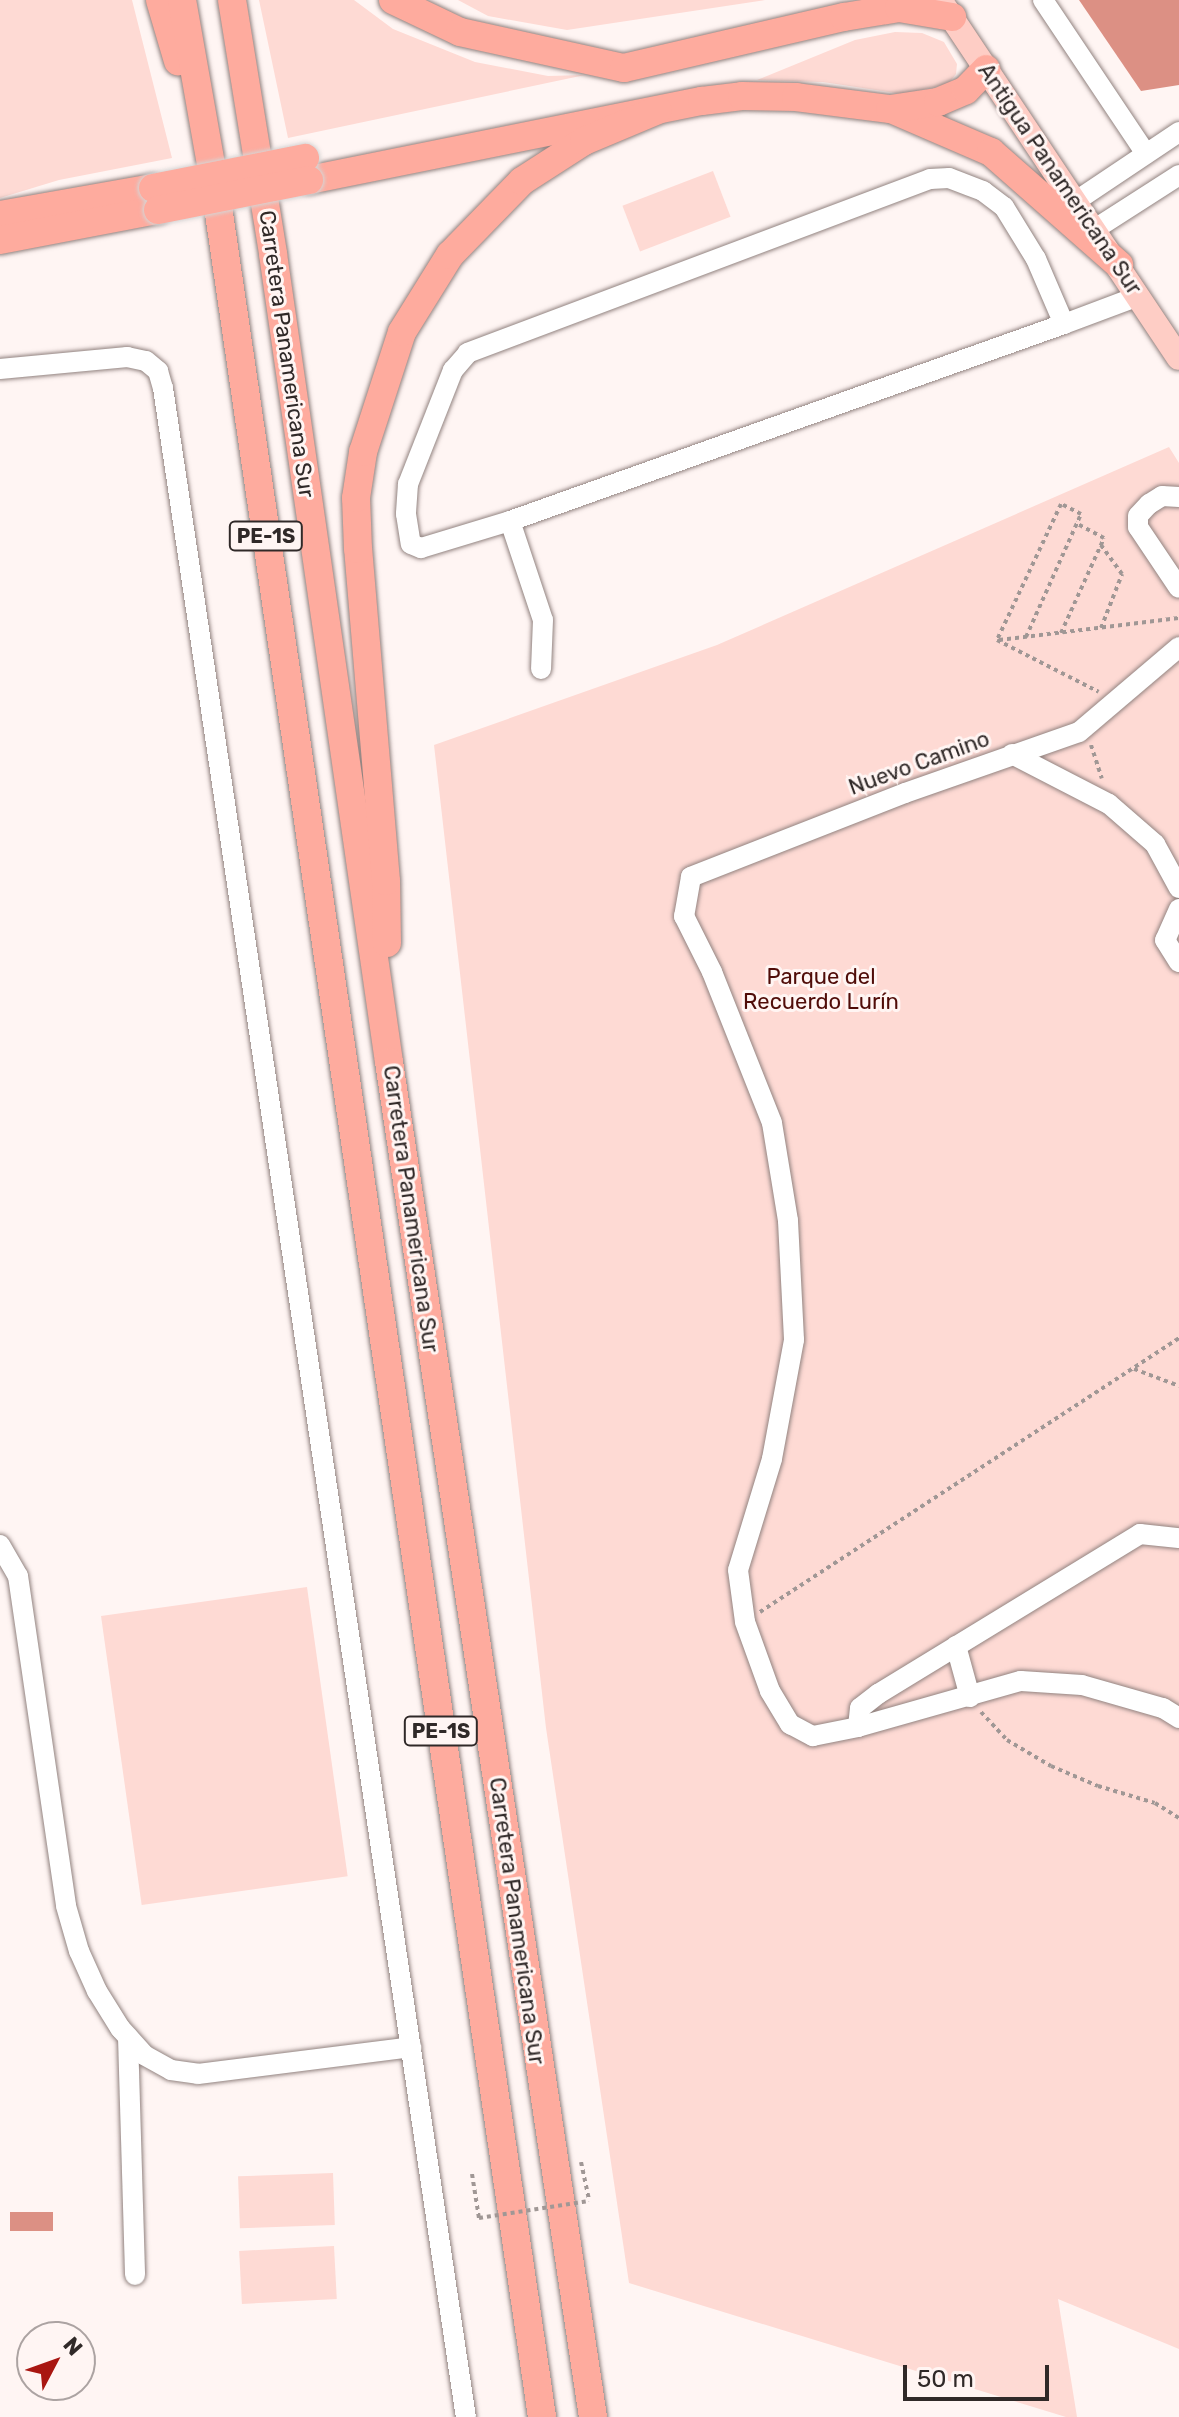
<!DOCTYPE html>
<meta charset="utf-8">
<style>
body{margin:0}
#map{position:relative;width:1179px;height:2417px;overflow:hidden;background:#fff5f3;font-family:Rubik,sans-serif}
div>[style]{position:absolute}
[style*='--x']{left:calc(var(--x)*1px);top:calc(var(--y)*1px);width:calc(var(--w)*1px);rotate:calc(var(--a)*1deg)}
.green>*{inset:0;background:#fedad4;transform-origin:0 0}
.water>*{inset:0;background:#dc9084;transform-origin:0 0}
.path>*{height:4px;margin-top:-2px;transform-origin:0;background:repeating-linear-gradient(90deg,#a09795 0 4px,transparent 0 8px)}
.roads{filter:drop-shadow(0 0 2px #928380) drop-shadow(0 0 2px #928380)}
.minor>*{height:20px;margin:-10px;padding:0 10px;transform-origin:10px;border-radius:10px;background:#fff}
.major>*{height:24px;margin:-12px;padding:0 12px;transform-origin:12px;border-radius:12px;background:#fecdc5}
.highway>*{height:28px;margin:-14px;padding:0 14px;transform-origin:14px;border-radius:14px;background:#feab9e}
.path-bridge>*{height:4px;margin-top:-2px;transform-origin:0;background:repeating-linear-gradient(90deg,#a09795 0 4px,transparent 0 8px)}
.bridges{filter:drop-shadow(0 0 2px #d6d4d4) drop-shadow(0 0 2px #d6d4d4)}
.highway-bridge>*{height:28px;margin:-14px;padding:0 14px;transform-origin:14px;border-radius:14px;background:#feab9e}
span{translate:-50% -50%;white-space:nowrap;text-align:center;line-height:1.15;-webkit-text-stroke:6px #fff5f3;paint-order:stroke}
.shield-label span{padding:2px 6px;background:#fff5f3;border:2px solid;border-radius:6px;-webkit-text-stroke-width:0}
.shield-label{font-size:20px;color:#302928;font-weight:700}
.street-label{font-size:22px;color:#302928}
.park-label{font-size:22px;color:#500c08}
.north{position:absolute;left:16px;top:2321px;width:80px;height:80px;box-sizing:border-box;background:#fff5f3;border:2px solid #aca3a2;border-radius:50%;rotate:49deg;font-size:22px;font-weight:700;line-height:32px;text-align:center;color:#302928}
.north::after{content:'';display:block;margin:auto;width:28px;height:36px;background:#a91611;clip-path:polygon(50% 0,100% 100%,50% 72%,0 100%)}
.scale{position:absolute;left:903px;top:2365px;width:146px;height:36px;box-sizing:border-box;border:4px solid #302928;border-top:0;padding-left:10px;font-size:24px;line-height:28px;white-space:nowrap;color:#302928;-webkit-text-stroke:6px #fff5f3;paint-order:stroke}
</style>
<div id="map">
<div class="green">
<i style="clip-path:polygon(0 0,132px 0,172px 158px,59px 180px,0 198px)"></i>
<i style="clip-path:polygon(259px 0,354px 0,393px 29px,475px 62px,548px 76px,585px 75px,288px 138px)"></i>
<i style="clip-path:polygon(458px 0,765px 0,567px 30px,488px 16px)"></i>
<i style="clip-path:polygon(895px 32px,922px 33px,944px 42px,957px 64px,956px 74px,948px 84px,902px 94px,823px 82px,757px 80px,855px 40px)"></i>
<i style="left:713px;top:171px;width:49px;height:97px;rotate:69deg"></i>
<i style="clip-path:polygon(1169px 447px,1179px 463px,1179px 2349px,1058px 2299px,1077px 2417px,1066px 2417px,629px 2283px,546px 1728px,434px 745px,717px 645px)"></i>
<i style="left:307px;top:1587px;width:292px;height:208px;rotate:82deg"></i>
<i style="left:333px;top:2173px;width:52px;height:95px;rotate:88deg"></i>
<i style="left:334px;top:2246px;width:53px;height:95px;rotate:87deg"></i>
</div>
<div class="water">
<i style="clip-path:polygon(1079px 0,1179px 0,1179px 85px,1141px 91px)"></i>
<i style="left:10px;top:2212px;width:43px;height:19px"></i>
</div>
<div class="path">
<i style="--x:1101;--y:628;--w:58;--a:-68.7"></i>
<i style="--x:1122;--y:574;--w:36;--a:-126"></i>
<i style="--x:1061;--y:633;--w:104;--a:-65.6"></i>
<i style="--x:1104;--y:538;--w:32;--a:-152"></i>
<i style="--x:1026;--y:637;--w:135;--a:-65.9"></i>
<i style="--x:1081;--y:514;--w:22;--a:-153"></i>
<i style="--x:1061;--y:504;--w:150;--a:115.2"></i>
<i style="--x:997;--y:640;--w:114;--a:27"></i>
<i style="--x:999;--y:640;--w:181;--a:-7"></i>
<i style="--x:1091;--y:745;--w:35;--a:72"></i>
<i style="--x:1134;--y:1369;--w:48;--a:20.7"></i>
<i style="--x:760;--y:1612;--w:501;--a:-33.18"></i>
<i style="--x:981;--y:1712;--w:38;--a:47"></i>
<i style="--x:1007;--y:1740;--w:51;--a:30.6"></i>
<i style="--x:1051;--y:1766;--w:51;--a:23.1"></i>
<i style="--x:1098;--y:1786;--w:59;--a:16.6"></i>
<i style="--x:1155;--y:1803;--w:28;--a:32"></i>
<i style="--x:581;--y:2162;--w:40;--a:78"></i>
<i style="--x:472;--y:2174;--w:45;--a:81"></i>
</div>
<div class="roads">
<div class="minor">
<i style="--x:1043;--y:0;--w:185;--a:56.2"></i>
<i style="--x:1076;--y:201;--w:124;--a:-33.8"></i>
<i style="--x:1095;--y:229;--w:100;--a:-32.7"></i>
<i style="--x:1064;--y:324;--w:71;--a:-113.3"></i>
<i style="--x:1036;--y:259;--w:61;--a:-121.6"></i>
<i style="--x:1004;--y:207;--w:26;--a:-143"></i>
<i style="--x:983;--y:191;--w:36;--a:-159"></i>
<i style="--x:949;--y:178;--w:19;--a:177"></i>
<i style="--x:930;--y:179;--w:494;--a:159.4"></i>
<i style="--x:468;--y:353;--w:23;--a:131"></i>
<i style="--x:453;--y:370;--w:123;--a:111.5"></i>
<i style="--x:408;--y:484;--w:30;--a:94"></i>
<i style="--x:406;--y:514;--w:30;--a:81"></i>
<i style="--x:411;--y:544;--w:11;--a:22"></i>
<i style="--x:421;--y:548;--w:93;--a:-16.9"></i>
<i style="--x:510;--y:521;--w:588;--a:-19.58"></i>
<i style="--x:1064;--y:324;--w:80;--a:-20.5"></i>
<i style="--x:0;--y:369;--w:128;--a:-5.4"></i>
<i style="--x:127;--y:357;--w:19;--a:12"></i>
<i style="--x:146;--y:361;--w:16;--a:40"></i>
<i style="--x:158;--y:371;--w:18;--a:74"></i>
<i style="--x:163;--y:388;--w:2051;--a:81.51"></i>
<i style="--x:1179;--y:497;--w:17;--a:-177"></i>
<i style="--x:1162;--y:496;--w:15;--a:148"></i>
<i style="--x:1149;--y:504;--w:16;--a:133"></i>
<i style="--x:1138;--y:516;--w:11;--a:90"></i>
<i style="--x:1138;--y:527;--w:73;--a:56.1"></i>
<i style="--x:510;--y:521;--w:104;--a:71.6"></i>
<i style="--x:543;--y:620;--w:49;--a:92.3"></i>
<i style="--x:1179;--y:647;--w:131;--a:139.6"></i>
<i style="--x:1079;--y:732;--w:184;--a:160.7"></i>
<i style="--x:905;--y:793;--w:230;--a:158.6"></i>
<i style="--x:691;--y:877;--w:40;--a:100"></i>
<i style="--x:684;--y:916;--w:63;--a:63.4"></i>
<i style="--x:712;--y:972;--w:162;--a:68.3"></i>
<i style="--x:772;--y:1123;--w:99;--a:80.7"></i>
<i style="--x:788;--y:1221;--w:119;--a:87.1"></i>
<i style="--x:794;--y:1340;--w:121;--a:100.5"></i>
<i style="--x:772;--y:1459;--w:116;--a:107"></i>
<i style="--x:738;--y:1570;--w:52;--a:82.3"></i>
<i style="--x:745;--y:1622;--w:73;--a:70.1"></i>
<i style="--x:770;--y:1691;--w:39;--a:59"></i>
<i style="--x:790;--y:1724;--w:26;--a:28"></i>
<i style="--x:813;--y:1736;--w:46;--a:-11.3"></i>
<i style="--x:858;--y:1727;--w:169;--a:-15.8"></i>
<i style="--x:1021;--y:1681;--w:61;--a:3.8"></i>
<i style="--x:1082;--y:1685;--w:84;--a:15.9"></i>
<i style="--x:1163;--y:1708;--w:19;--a:32"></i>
<i style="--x:1012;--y:754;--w:109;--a:27.3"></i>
<i style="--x:1109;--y:804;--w:61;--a:41"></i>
<i style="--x:1155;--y:844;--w:50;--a:61.4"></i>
<i style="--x:1179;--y:909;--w:34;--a:114"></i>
<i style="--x:1165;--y:940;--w:26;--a:58"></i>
<i style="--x:0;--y:1545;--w:36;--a:60"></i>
<i style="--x:18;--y:1576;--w:333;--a:81.7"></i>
<i style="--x:66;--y:1906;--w:47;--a:73.9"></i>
<i style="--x:79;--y:1951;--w:44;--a:65.8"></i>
<i style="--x:97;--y:1991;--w:44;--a:58.1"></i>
<i style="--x:120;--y:2028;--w:36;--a:48"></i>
<i style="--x:144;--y:2055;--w:31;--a:29"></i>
<i style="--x:171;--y:2070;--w:27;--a:8"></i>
<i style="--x:198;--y:2074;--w:215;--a:-7.2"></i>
<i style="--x:956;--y:1646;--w:53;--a:74.6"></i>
<i style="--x:858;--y:1727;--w:19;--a:-84"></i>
<i style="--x:860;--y:1708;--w:23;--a:-38"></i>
<i style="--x:878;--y:1694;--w:307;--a:-31.4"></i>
<i style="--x:1140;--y:1534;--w:39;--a:6"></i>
<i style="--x:128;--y:2037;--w:238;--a:88.3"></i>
</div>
<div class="major">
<i style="--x:940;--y:0;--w:430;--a:56.3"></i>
</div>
<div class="highway">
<i style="--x:160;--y:0;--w:64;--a:73.6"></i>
<i style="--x:182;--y:0;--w:196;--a:80"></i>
<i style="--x:216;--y:193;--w:2248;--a:81.66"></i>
<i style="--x:232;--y:0;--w:257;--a:80.8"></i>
<i style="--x:273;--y:254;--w:816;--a:81.83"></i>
<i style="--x:389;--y:1062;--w:1370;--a:81.44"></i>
<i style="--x:393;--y:0;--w:74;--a:25.5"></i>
<i style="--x:460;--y:32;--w:168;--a:12.4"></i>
<i style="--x:624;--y:68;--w:226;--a:-13.1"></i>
<i style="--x:844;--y:17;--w:56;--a:-9.3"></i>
<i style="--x:899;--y:8;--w:54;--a:9.6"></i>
<i style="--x:891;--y:109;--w:109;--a:23.3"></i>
<i style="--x:991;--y:152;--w:171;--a:41.4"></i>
<i style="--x:309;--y:180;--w:401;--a:-11.4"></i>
<i style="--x:702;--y:101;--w:40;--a:-7.1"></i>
<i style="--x:742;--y:96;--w:54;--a:1.1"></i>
<i style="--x:796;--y:97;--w:95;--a:7.3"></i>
<i style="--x:890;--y:109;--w:49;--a:-8.3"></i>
<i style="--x:938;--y:102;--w:30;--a:-23"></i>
<i style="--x:966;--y:90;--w:29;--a:-46"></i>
<i style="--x:0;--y:215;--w:155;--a:-10"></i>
<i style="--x:0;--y:240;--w:161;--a:-10.8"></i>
<i style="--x:387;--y:943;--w:62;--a:-90.9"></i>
<i style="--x:386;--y:881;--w:333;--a:-94.8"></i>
<i style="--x:358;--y:549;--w:51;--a:-92.2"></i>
<i style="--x:356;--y:498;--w:47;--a:-81.3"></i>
<i style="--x:363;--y:452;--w:126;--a:-72"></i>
<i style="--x:402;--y:332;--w:91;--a:-58.1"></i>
<i style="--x:450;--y:255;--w:103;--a:-45.8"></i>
<i style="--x:522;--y:181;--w:74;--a:-32.8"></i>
<i style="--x:584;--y:141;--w:80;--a:-22.7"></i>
</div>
</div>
<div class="path-bridge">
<i style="--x:479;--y:2218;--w:111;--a:-8.8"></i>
</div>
<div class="bridges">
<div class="highway-bridge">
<i style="--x:153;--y:188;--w:155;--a:-11.2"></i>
<i style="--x:158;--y:210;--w:154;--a:-11.2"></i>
</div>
</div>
<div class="shield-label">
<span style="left:266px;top:536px">PE-1S</span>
<span style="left:441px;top:1731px">PE-1S</span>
</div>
<div class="street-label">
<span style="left:1060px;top:179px;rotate:56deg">Antigua Panamericana Sur</span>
<span style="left:287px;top:354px;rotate:82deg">Carretera Panamericana Sur</span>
<span style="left:919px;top:763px;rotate:-20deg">Nuevo Camino</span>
<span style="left:411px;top:1209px;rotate:82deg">Carretera Panamericana Sur</span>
<span style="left:517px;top:1921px;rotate:82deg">Carretera Panamericana Sur</span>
</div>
<div class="park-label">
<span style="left:821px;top:989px">Parque del<br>Recuerdo Lurín</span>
</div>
<div class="north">N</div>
<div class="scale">50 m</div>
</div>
